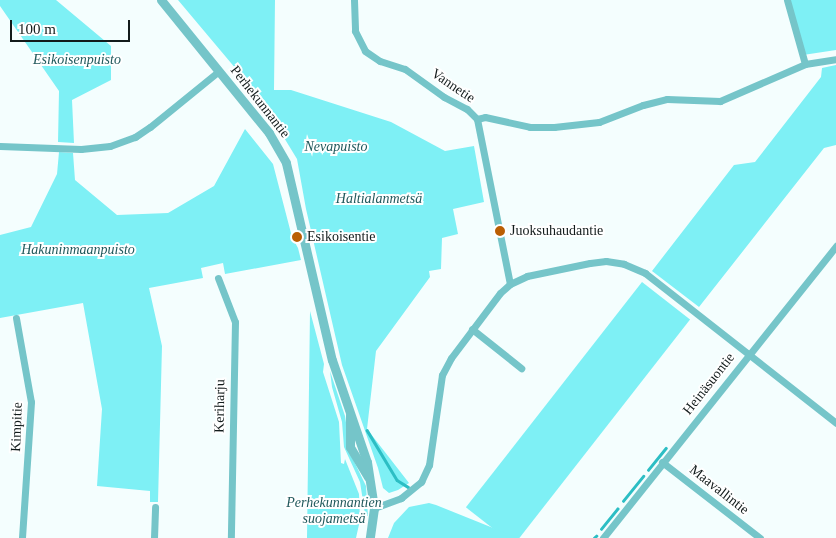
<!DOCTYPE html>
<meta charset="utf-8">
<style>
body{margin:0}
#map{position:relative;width:836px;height:538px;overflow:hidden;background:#f4fefe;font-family:Georgia,serif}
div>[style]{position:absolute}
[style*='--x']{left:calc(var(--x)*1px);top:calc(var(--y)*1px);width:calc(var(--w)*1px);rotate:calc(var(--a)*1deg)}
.green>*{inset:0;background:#7ef0f5;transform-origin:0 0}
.stream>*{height:2.5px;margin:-1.25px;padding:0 1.25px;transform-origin:1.25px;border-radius:1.25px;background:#2cbec4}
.minor>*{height:7px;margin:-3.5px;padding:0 3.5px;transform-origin:3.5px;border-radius:3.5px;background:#75c5c9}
.tertiary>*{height:9px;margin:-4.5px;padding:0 4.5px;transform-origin:4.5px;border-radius:4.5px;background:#75c5c9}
.dots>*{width:14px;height:14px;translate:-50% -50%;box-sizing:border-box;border:2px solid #fff;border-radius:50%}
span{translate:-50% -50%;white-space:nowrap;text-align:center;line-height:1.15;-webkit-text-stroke:4px #fff;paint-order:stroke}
.park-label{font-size:14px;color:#21595c;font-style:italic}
.street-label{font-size:14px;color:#121b1b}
.poi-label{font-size:14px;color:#121b1b}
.left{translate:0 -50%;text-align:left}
.scale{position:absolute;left:10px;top:20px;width:120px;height:22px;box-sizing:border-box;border:2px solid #121b1b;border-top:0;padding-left:6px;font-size:15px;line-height:18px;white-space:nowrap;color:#121b1b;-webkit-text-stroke:4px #fff;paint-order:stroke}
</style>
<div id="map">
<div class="green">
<i style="clip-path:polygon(0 0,56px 0,111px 46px,111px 80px,72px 100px,74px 143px,58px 142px,59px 91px,0 6px)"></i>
<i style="clip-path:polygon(178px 0,275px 0,274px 90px,291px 90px,391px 122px,445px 151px,474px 146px,484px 202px,453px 209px,458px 234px,442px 238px,441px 269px,429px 271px,430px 277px,376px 351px,367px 429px,409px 483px,398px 490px,389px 493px,383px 488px,378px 468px,342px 365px,306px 209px,297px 159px,258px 95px)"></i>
<i style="clip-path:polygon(787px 0,836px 0,836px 50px,803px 55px)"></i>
<i style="clip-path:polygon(836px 65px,836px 145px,824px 148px,699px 307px,652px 271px,734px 165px,755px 162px,821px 77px,822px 68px)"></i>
<i style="clip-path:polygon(245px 129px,273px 164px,292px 237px,298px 248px,301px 260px,225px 274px,223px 263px,201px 268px,203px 278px,149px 288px,162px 346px,158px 502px,150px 502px,150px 491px,97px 486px,102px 409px,83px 303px,0 318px,0 235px,31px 227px,57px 174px,59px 152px,73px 153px,75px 180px,117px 215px,168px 213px,214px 186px)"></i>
<i style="left:642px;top:282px;width:61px;height:286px;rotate:38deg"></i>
<i style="clip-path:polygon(310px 311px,324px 364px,323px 372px,339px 422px,341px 463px,344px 464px,345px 459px,359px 494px,360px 520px,356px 538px,307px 538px)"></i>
<i style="clip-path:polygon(330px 371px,345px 416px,351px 455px,366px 486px,368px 516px,365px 514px,360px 482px,344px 447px,342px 422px,332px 387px)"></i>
<i style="clip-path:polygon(429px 503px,436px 505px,518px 538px,388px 538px,394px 523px,409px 507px)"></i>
</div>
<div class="stream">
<i style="--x:367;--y:430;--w:58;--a:59"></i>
<i style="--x:397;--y:480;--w:13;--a:32"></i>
<i style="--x:648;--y:470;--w:28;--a:-51"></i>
<i style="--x:623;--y:501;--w:32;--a:-51"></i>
<i style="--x:601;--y:529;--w:26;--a:-51"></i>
<i style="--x:594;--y:538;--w:3;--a:-45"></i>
</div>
<div class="minor">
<i style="--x:354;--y:0;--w:31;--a:88"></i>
<i style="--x:355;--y:31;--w:22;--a:63"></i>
<i style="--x:365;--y:51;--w:18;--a:34"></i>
<i style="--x:380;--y:61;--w:26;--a:18"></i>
<i style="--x:405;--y:69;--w:48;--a:35.7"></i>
<i style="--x:444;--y:97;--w:26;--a:28"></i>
<i style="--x:467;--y:109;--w:14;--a:45"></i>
<i style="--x:477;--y:119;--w:168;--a:78.7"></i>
<i style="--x:787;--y:0;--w:66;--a:74.3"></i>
<i style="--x:477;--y:119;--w:8;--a:-14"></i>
<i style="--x:485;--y:117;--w:46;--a:12.5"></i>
<i style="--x:530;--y:127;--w:24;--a:0"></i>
<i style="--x:554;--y:127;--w:45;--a:-6.3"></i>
<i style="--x:599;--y:122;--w:47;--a:-21.1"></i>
<i style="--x:643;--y:105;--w:25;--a:-14"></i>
<i style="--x:667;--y:99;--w:53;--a:2.2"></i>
<i style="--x:720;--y:101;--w:93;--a:-23.5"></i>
<i style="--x:805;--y:64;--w:31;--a:-9"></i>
<i style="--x:0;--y:146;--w:81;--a:2.1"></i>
<i style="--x:81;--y:149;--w:29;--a:-6"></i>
<i style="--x:110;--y:146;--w:27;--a:-20"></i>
<i style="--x:135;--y:137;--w:18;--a:-34"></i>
<i style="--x:150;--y:127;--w:89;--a:-39.1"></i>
<i style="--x:218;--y:278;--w:47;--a:68.9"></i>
<i style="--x:235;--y:322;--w:216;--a:91.1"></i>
<i style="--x:16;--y:318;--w:85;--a:79.9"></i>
<i style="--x:31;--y:402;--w:136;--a:93.8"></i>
<i style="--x:472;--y:329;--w:63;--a:38.5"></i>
<i style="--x:662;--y:462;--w:124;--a:37.8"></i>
<i style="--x:374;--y:508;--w:29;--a:-20"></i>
<i style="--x:401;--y:498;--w:26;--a:-39"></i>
<i style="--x:421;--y:482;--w:19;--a:-65"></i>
<i style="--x:429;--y:465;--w:91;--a:-81.8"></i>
<i style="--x:442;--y:375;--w:19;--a:-62"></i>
<i style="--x:451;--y:358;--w:81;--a:-53"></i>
<i style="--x:500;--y:293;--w:13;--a:-42"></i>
<i style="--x:510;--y:284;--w:19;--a:-25"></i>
<i style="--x:527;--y:276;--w:64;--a:-11.7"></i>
<i style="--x:590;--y:263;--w:16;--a:-7"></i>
<i style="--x:606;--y:261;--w:18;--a:9"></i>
<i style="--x:624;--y:264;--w:23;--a:23"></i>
<i style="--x:645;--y:273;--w:243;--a:38.1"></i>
<i style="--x:154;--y:538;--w:31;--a:-88"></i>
<i style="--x:603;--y:538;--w:374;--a:-51.4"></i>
</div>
<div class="tertiary">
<i style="--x:161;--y:0;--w:171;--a:50.9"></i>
<i style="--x:269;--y:133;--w:34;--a:60"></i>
<i style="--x:286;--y:163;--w:202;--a:76.9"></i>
<i style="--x:332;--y:360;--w:108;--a:71.1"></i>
<i style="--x:367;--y:462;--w:47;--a:81.3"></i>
<i style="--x:374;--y:508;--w:30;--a:98"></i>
<i style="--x:350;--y:415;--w:32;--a:90"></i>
<i style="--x:350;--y:447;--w:35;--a:59"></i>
</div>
<div class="dots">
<i style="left:500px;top:231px;background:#ba5e03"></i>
<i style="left:297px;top:237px;background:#ba5e03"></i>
</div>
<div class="park-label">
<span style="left:77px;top:60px">Esikoisenpuisto</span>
<span style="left:336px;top:147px">Nevapuisto</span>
<span style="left:379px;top:199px">Haltialanmetsä</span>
<span style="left:78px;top:250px">Hakuninmaanpuisto</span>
<span style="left:334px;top:511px">Perhekunnantien<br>suojametsä</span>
</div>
<div class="street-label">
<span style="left:453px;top:86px;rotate:34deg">Vannetie</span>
<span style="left:260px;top:102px;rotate:52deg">Perhekunnantie</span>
<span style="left:709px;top:384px;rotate:-52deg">Heinäsuontie</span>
<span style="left:220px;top:406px;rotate:-89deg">Keriharju</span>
<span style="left:17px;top:427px;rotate:-88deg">Kimpitie</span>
<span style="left:719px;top:490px;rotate:38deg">Maavallintie</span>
</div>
<div class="poi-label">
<span class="left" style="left:510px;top:231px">Juoksuhaudantie</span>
<span class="left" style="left:307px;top:237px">Esikoisentie</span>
</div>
<div class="scale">100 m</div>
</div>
